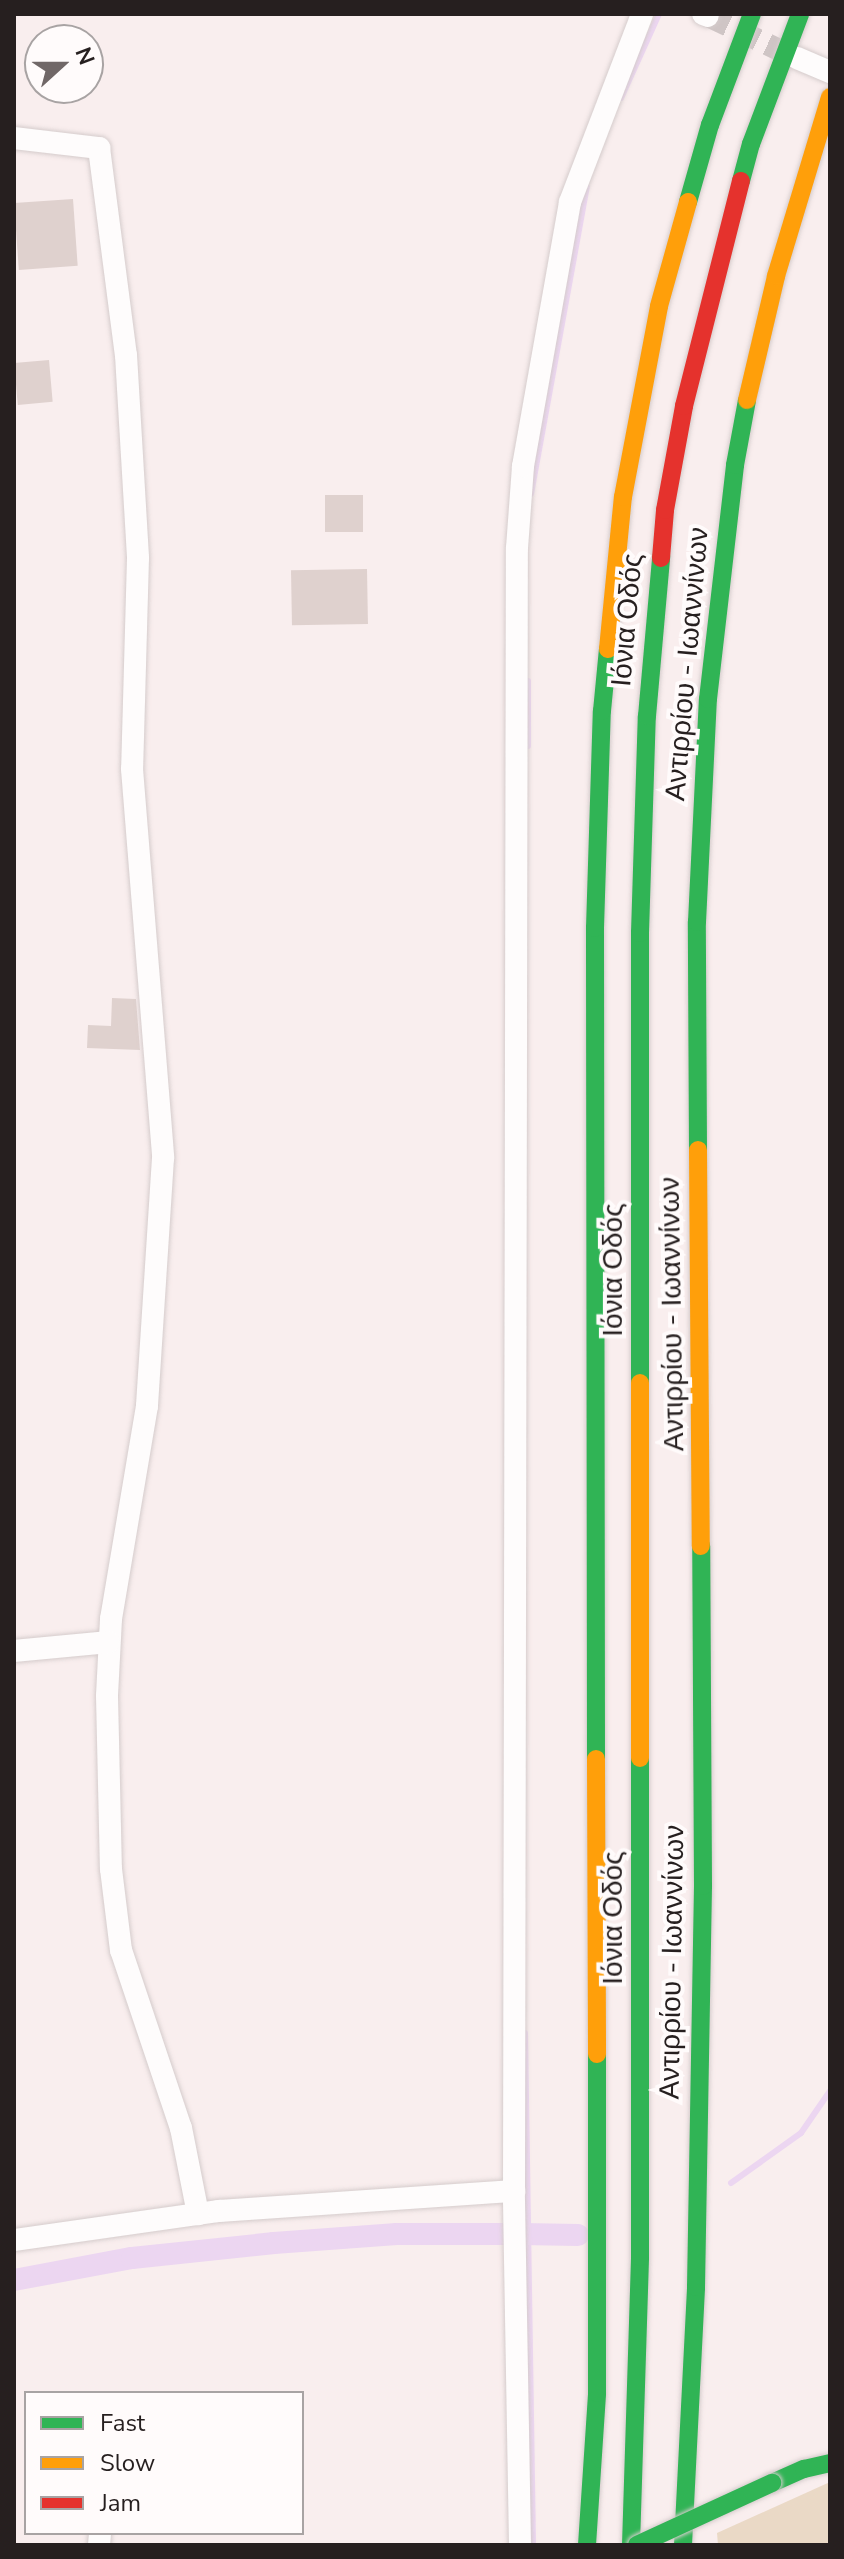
<!DOCTYPE html>
<meta charset="utf-8">
<style>
body{margin:0}
#map{position:relative;width:844px;height:2559px;overflow:hidden;background:#f9eeee;font-family:"Nunito Sans",sans-serif}
div>[style]{position:absolute}
[style*='--x']{left:calc(var(--x)*1px);top:calc(var(--y)*1px);width:calc(var(--w)*1px);rotate:calc(var(--a)*1deg)}
.green>*{inset:0;background:#ead9c6}
.stream>*{height:6px;margin:-3px;padding:0 3px;transform-origin:3px;border-radius:3px;background:#ecd6f1}
.canal>*{height:22px;margin:-11px;padding:0 11px;transform-origin:11px;border-radius:11px;background:#ecd6f1}
.building>*{inset:0;background:#dfd1ce;transform-origin:0 0}
.street-tunnel>*{height:22px;margin-top:-11px;transform-origin:0;background:repeating-linear-gradient(90deg,#cfc5c5 0 22px,transparent 0 33px)}
.roads{filter:drop-shadow(0 0 2px #d5cccc) drop-shadow(0 0 2px #d5cccc)}
.street>*{height:22px;margin:-11px;padding:0 11px;transform-origin:11px;border-radius:11px;background:#fefcfc}
.fast>*{height:18px;margin:-9px;padding:0 9px;transform-origin:9px;border-radius:9px;background:#30b455}
.slow>*{height:18px;margin:-9px;padding:0 9px;transform-origin:9px;border-radius:9px;background:#ff9f0a}
.jam>*{height:18px;margin:-9px;padding:0 9px;transform-origin:9px;border-radius:9px;background:#e5322d}
.bridges{filter:drop-shadow(0 0 2px #d5cccc) drop-shadow(0 0 2px #d5cccc)}
.fast-bridge>*{height:18px;margin:-9px;padding:0 9px;transform-origin:9px;border-radius:9px;background:#30b455}
span{translate:-50% -50%;white-space:nowrap;text-align:center;line-height:1.15;-webkit-text-stroke:8px #fffbfb;paint-order:stroke}
.street-label{font-size:28px;color:#261f1f}
.frame{position:absolute;inset:0;border:16px solid #261f1f;pointer-events:none}
.legend{position:absolute;left:24px;top:2391px;width:280px;height:144px;box-sizing:border-box;background:#fffbfb;border:2px solid #a8a3a3;margin:0;padding:10px 14px;list-style:none;font-size:24px;color:#261f1f}
.legend li{display:flex;align-items:center;gap:16px;height:40px}
.legend b{width:40px;border:2px solid #a8a3a3}
.north{position:absolute;left:24px;top:24px;width:80px;height:80px;box-sizing:border-box;background:#fffbfb;border:2px solid #a8a3a3;border-radius:50%;rotate:69deg;font-size:22px;font-weight:700;line-height:32px;text-align:center;color:#261f1f}
.north::after{content:'';display:block;margin:auto;width:28px;height:36px;background:#706767;clip-path:polygon(50% 0,100% 100%,50% 72%,0 100%)}
</style>
<div id="map">
<div class="green">
<i style="clip-path:polygon(830px 2482px,830px 2545px,718px 2545px,717px 2533px)"></i>
</div>
<div class="stream">
<i style="--x:621;--y:98;--w:92;--a:-65.7"></i>
<i style="--x:531;--y:494;--w:312;--a:-79.7"></i>
<i style="--x:528;--y:681;--w:65;--a:90"></i>
<i style="--x:525;--y:2033;--w:512;--a:89.1"></i>
<i style="--x:731;--y:2183;--w:86;--a:-35.5"></i>
<i style="--x:801;--y:2133;--w:51;--a:-55.4"></i>
</div>
<div class="canal">
<i style="--x:522;--y:2234;--w:56;--a:1"></i>
<i style="--x:14;--y:2280;--w:120;--a:-10.6"></i>
<i style="--x:132;--y:2258;--w:143;--a:-6"></i>
<i style="--x:274;--y:2243;--w:123;--a:-4.2"></i>
<i style="--x:397;--y:2234;--w:108;--a:0"></i>
</div>
<div class="building">
<i style="left:73px;top:199px;width:67px;height:59px;rotate:86deg"></i>
<i style="left:49px;top:360px;width:42px;height:35px;rotate:85deg"></i>
<i style="left:363px;top:495px;width:37px;height:38px;rotate:90deg"></i>
<i style="left:367px;top:569px;width:55px;height:76px;rotate:89deg"></i>
<i style="clip-path:polygon(112px 998px,136px 999px,140px 1050px,87px 1048px,88px 1025px,111px 1026px)"></i>
</div>
<div class="street-tunnel">
<i style="--x:708;--y:16;--w:93;--a:25.5"></i>
</div>
<div class="roads">
<div class="street">
<i style="--x:703;--y:14;--w:5;--a:22"></i>
<i style="--x:797;--y:58;--w:36;--a:23"></i>
<i style="--x:14;--y:138;--w:86;--a:6.7"></i>
<i style="--x:99;--y:148;--w:209;--a:82.6"></i>
<i style="--x:126;--y:355;--w:203;--a:86.6"></i>
<i style="--x:138;--y:558;--w:211;--a:91.6"></i>
<i style="--x:132;--y:769;--w:390;--a:85.4"></i>
<i style="--x:163;--y:1158;--w:249;--a:93.7"></i>
<i style="--x:147;--y:1406;--w:216;--a:99.6"></i>
<i style="--x:111;--y:1619;--w:77;--a:93"></i>
<i style="--x:107;--y:1696;--w:173;--a:88.7"></i>
<i style="--x:111;--y:1869;--w:82;--a:83"></i>
<i style="--x:121;--y:1950;--w:188;--a:71.4"></i>
<i style="--x:181;--y:2128;--w:88;--a:78.8"></i>
<i style="--x:14;--y:1651;--w:95;--a:-5.4"></i>
<i style="--x:14;--y:2240;--w:207;--a:-8.1"></i>
<i style="--x:219;--y:2211;--w:296;--a:-3.9"></i>
<i style="--x:99;--y:2545;--w:12;--a:-85"></i>
<i style="--x:520;--y:2545;--w:354;--a:-91"></i>
<i style="--x:514;--y:2191;--w:1643;--a:-89.9"></i>
<i style="--x:517;--y:548;--w:82;--a:-85.8"></i>
<i style="--x:523;--y:466;--w:268;--a:-79.9"></i>
<i style="--x:570;--y:202;--w:201;--a:-69"></i>
</div>
<div class="fast">
<i style="--x:741;--y:181;--w:38;--a:-75"></i>
<i style="--x:751;--y:144;--w:139;--a:-69.3"></i>
<i style="--x:688;--y:202;--w:80;--a:-74.1"></i>
<i style="--x:710;--y:125;--w:119;--a:-69.3"></i>
<i style="--x:698;--y:1150;--w:228;--a:-90.3"></i>
<i style="--x:697;--y:922;--w:223;--a:-87.2"></i>
<i style="--x:708;--y:699;--w:236;--a:-83.4"></i>
<i style="--x:735;--y:465;--w:66;--a:-79.5"></i>
<i style="--x:640;--y:1383;--w:450;--a:-90"></i>
<i style="--x:640;--y:933;--w:217;--a:-88.2"></i>
<i style="--x:647;--y:716;--w:159;--a:-84.9"></i>
<i style="--x:596;--y:1759;--w:831;--a:-90.07"></i>
<i style="--x:595;--y:928;--w:217;--a:-88.2"></i>
<i style="--x:602;--y:711;--w:62;--a:-84.5"></i>
<i style="--x:772;--y:2483;--w:35;--a:-24"></i>
<i style="--x:804;--y:2469;--w:27;--a:-13"></i>
<i style="--x:587;--y:2545;--w:152;--a:-86.2"></i>
<i style="--x:597;--y:2393;--w:339;--a:-90"></i>
<i style="--x:631;--y:2545;--w:288;--a:-88.2"></i>
<i style="--x:640;--y:2257;--w:499;--a:-90"></i>
<i style="--x:683;--y:2545;--w:258;--a:-87.1"></i>
<i style="--x:696;--y:2287;--w:401;--a:-89"></i>
<i style="--x:703;--y:1886;--w:340;--a:-90.3"></i>
</div>
<div class="slow">
<i style="--x:747;--y:400;--w:127;--a:-76.8"></i>
<i style="--x:776;--y:276;--w:187;--a:-73.2"></i>
<i style="--x:608;--y:649;--w:153;--a:-84.4"></i>
<i style="--x:623;--y:497;--w:194;--a:-79.3"></i>
<i style="--x:659;--y:306;--w:108;--a:-74.4"></i>
<i style="--x:698;--y:1150;--w:396;--a:89.6"></i>
<i style="--x:640;--y:1383;--w:375;--a:90"></i>
<i style="--x:596;--y:1759;--w:295;--a:89.8"></i>
</div>
<div class="jam">
<i style="--x:661;--y:558;--w:48;--a:-85.2"></i>
<i style="--x:665;--y:510;--w:106;--a:-79.6"></i>
<i style="--x:684;--y:406;--w:232;--a:-75.8"></i>
</div>
</div>
<div class="bridges">
<div class="fast-bridge">
<i style="--x:637;--y:2545;--w:149;--a:-24.7"></i>
</div>
</div>
<div class="street-label">
<span style="left:627px;top:620px;rotate:-85deg">Ιόνια Οδός</span>
<span style="left:687px;top:664px;rotate:-85deg">Αντιρρίου - Ιωαννίνων</span>
<span style="left:613px;top:1270px;rotate:-90deg">Ιόνια Οδός</span>
<span style="left:672px;top:1314px;rotate:-91deg">Αντιρρίου - Ιωαννίνων</span>
<span style="left:613px;top:1918px;rotate:-90deg">Ιόνια Οδός</span>
<span style="left:672px;top:1962px;rotate:-89deg">Αντιρρίου - Ιωαννίνων</span>
</div>
<div class="frame"></div>
<ul class="legend">
<li><b style="height:10px;background:#30b455"></b>Fast</li>
<li><b style="height:10px;background:#ff9f0a"></b>Slow</li>
<li><b style="height:10px;background:#e5322d"></b>Jam</li>
</ul>
<div class="north">N</div>
</div>
